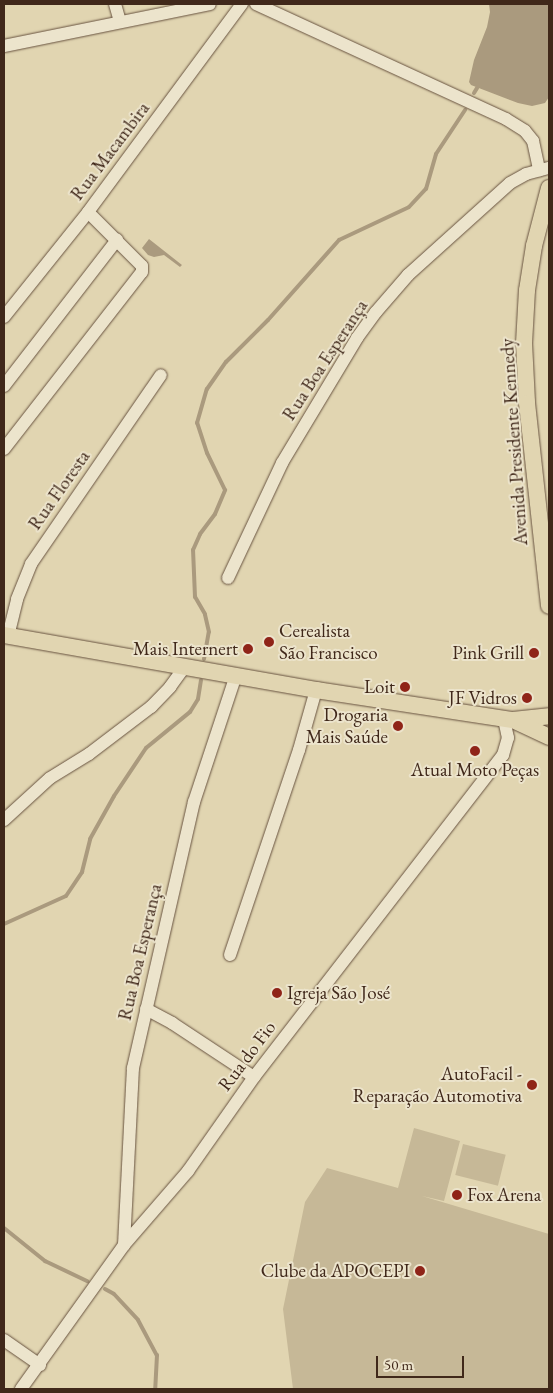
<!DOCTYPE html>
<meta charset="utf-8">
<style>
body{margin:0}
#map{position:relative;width:553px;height:1393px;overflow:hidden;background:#e1d5b1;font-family:"EB Garamond",serif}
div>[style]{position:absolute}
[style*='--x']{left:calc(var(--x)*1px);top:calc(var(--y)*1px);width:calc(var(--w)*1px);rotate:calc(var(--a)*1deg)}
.green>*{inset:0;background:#c6b897;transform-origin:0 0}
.water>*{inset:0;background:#aa9a7e}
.stream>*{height:4px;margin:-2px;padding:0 2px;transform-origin:2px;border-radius:2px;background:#aa9a7e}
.roads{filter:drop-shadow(0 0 1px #685340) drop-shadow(0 0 1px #685340)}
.minor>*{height:12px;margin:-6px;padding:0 6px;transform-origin:6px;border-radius:6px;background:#ece4cc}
.major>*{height:16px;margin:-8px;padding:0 8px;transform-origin:8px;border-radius:8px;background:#e1d5b1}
.dots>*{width:14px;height:14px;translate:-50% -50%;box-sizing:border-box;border:2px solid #ece4cc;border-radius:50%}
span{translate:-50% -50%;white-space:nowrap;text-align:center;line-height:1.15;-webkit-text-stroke:4px #ece4cc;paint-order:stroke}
.street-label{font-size:19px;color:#40281a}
.poi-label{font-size:19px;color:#40281a}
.left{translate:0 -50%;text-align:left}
.right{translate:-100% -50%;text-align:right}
.frame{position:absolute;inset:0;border:5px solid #40281a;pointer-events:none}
.scale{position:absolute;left:376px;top:1356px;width:88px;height:22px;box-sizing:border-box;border:2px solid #40281a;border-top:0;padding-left:6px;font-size:15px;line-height:18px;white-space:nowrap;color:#40281a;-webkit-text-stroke:4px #ece4cc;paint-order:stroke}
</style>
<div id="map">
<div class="green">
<i style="clip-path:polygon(414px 1128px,460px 1141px,444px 1201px,422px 1196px,549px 1234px,549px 1389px,293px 1389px,283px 1309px,305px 1202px,327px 1168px,398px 1188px)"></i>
<i style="left:463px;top:1144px;width:44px;height:32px;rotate:14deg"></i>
</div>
<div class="water">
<i style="clip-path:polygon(489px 4px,549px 4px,549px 97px,545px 103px,532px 106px,518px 103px,471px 85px,469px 82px,474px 60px,487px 27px,490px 12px)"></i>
<i style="clip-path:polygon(149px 239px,182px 265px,180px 267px,164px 255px,154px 257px,148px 255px,142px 248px)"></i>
</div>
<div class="stream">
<i style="--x:474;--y:93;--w:6;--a:-59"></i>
<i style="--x:204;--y:659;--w:27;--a:-80"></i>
<i style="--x:209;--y:632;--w:18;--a:-103"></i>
<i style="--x:205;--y:614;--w:20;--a:-120"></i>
<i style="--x:195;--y:597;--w:47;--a:-92.4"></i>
<i style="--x:193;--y:550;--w:17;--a:-66"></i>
<i style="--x:200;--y:534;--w:25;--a:-53"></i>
<i style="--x:215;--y:514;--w:26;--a:-67"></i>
<i style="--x:225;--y:490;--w:41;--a:-115.9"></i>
<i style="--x:207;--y:453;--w:32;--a:-108"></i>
<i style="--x:197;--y:423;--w:35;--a:-74"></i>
<i style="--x:207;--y:389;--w:33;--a:-55"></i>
<i style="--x:226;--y:362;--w:59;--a:-45"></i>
<i style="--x:268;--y:320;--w:107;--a:-48.4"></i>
<i style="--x:339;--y:240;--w:77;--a:-25.2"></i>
<i style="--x:409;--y:207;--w:25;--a:-47"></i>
<i style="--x:426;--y:189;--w:36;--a:-74"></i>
<i style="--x:436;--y:154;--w:53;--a:-56.6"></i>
<i style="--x:4;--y:924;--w:68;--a:-24.3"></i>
<i style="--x:66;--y:896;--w:29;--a:-56"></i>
<i style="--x:82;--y:872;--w:34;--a:-76"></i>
<i style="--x:90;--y:839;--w:49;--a:-60.8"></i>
<i style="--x:114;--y:796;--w:58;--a:-56.3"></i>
<i style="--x:146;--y:748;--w:57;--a:-39.3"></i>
<i style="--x:190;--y:712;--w:15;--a:-58"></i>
<i style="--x:198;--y:699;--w:19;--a:-81"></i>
<i style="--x:4;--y:1228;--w:53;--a:38.8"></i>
<i style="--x:45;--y:1261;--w:47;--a:25.5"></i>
<i style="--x:105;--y:1289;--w:10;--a:29"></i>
<i style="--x:114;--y:1294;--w:35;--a:47"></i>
<i style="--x:138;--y:1320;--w:40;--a:62"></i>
<i style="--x:157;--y:1355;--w:34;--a:93"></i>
</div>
<div class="roads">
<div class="minor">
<i style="--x:115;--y:4;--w:18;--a:74"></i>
<i style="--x:256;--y:4;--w:275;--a:24.7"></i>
<i style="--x:506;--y:119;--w:22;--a:32"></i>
<i style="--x:525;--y:131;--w:13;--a:51"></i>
<i style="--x:533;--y:141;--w:30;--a:78"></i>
<i style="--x:4;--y:46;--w:210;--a:-11.5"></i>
<i style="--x:4;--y:317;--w:134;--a:-51.3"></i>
<i style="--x:88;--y:212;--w:259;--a:-53.5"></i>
<i style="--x:4;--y:386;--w:185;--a:-52.3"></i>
<i style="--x:4;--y:449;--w:224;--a:-52.1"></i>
<i style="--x:142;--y:272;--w:6;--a:-90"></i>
<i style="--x:142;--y:266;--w:76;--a:-135"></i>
<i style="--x:228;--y:578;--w:127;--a:-64.8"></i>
<i style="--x:282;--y:463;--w:146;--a:-59"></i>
<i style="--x:357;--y:338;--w:32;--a:-54"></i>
<i style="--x:376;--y:312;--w:49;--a:-49.1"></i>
<i style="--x:408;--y:275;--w:137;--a:-42"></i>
<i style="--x:510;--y:183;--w:18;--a:-29"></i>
<i style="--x:526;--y:174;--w:24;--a:-15"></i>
<i style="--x:8;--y:636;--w:38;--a:-76"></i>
<i style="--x:17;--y:599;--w:38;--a:-68"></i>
<i style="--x:31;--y:564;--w:229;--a:-55.5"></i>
<i style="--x:4;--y:820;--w:62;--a:-42.4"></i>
<i style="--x:50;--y:778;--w:46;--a:-31.6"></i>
<i style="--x:89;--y:754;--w:78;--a:-37.2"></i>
<i style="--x:151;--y:707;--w:28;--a:-46"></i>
<i style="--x:170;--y:687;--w:26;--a:-54"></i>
<i style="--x:230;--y:955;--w:216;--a:-71.4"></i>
<i style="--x:299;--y:750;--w:62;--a:-74.2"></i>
<i style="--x:146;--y:1009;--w:30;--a:28"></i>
<i style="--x:172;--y:1023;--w:98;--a:33.4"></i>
<i style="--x:124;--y:1245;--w:177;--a:-87.1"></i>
<i style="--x:133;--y:1068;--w:273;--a:-77.1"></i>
<i style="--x:194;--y:802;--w:134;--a:-71.7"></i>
<i style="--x:4;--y:1340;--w:44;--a:34.8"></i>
<i style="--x:21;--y:1389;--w:177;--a:-54.4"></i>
<i style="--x:124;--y:1245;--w:98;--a:-49.1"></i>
<i style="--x:188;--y:1171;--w:115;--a:-54.9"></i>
<i style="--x:254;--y:1077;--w:407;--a:-52.3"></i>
<i style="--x:503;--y:755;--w:18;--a:-74"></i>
<i style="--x:508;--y:738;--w:19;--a:-102"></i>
</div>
<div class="major">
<i style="--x:549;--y:188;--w:60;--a:104.5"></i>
<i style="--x:534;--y:246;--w:45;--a:99"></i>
<i style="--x:527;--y:290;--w:53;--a:93.2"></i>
<i style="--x:524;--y:343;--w:60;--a:87.1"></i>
<i style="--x:527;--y:403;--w:204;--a:83.8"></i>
<i style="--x:4;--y:635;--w:317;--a:10"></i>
<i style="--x:316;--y:690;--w:199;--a:8.7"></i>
<i style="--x:513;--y:720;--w:36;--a:-6"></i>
<i style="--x:513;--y:720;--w:40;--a:25"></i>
</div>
</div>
<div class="dots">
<i style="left:269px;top:642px;background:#8f2418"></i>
<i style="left:248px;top:649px;background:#8f2418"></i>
<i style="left:534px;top:653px;background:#8f2418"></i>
<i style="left:405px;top:687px;background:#8f2418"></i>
<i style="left:527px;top:698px;background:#8f2418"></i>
<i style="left:398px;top:726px;background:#8f2418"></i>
<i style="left:475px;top:751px;background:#8f2418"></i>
<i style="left:277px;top:993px;background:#8f2418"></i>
<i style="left:532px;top:1085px;background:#8f2418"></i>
<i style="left:457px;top:1195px;background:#8f2418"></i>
<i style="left:420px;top:1271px;background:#8f2418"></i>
</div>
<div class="street-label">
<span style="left:110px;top:151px;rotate:-53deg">Rua Macambira</span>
<span style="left:325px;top:360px;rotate:-57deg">Rua Boa Esperança</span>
<span style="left:514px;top:442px;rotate:-94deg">Avenida Presidente Kennedy</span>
<span style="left:59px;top:490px;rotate:-55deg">Rua Floresta</span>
<span style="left:140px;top:952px;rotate:-77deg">Rua Boa Esperança</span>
<span style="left:247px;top:1056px;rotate:-53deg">Rua do Fio</span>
</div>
<div class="poi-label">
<span class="left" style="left:279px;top:642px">Cerealista<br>São Francisco</span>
<span class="right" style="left:238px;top:649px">Mais Internert</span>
<span class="right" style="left:524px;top:653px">Pink Grill</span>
<span class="right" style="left:395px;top:687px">Loit</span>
<span class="right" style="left:517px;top:698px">JF Vidros</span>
<span class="right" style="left:388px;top:726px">Drogaria<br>Mais Saúde</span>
<span style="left:475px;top:770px">Atual Moto Peças</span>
<span class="left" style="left:287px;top:993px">Igreja São José</span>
<span class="right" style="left:522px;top:1085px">AutoFacil -<br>Reparação Automotiva</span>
<span class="left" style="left:467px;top:1195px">Fox Arena</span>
<span class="right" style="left:410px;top:1271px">Clube da APOCEPI</span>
</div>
<div class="frame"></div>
<div class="scale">50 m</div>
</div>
